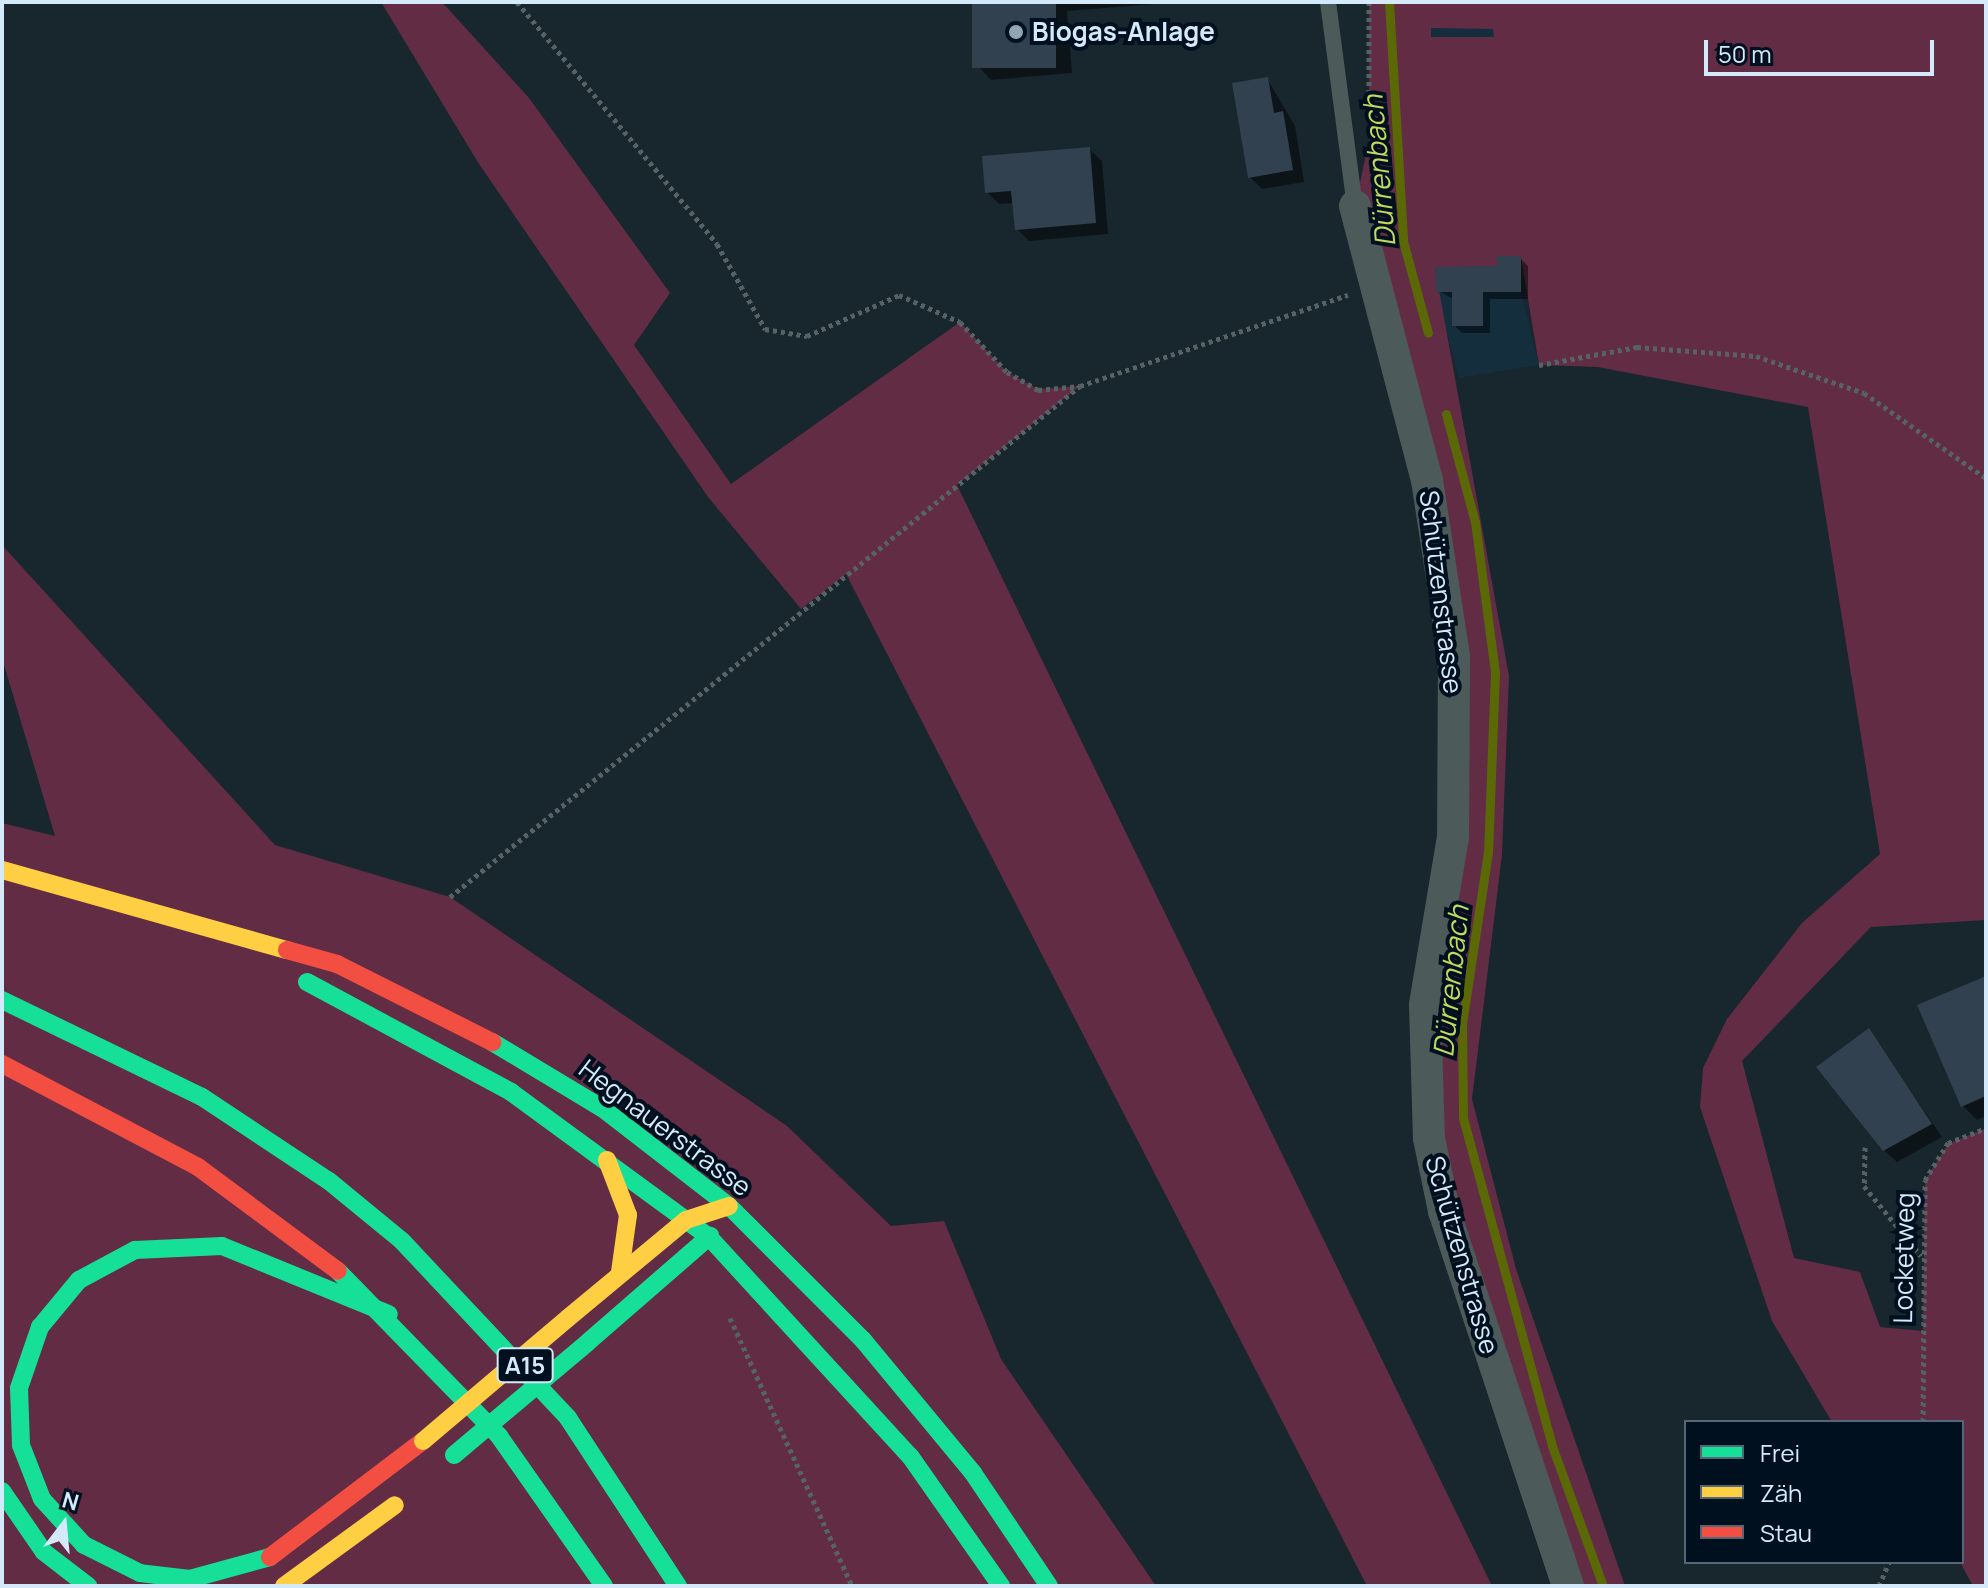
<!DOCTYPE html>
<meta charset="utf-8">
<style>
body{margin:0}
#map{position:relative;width:1988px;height:1588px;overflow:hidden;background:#18262e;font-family:Manrope,sans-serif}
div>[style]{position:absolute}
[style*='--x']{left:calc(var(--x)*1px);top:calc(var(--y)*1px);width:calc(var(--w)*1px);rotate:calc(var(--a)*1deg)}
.built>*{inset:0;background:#142e3e}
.green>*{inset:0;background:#622c44}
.shadow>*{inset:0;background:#0007}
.stream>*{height:9px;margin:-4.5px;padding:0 4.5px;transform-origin:4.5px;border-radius:4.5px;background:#5b6806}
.building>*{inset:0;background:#32414f;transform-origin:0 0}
.path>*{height:5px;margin-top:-2.5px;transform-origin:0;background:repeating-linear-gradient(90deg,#566364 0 4px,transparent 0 8px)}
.lane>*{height:16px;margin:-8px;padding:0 8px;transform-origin:8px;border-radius:8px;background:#4c5b59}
.street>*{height:32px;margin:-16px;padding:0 16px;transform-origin:16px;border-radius:16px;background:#4c5b59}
.fast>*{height:18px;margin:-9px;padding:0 9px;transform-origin:9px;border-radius:9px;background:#16e098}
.slow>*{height:18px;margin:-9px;padding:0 9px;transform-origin:9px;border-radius:9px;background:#ffcf43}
.jam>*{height:18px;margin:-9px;padding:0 9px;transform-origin:9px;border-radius:9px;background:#f24e42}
.fast-bridge>*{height:18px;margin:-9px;padding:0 9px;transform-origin:9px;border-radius:9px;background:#16e098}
.slow-bridge>*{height:18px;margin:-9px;padding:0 9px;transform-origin:9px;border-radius:9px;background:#ffcf43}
.dots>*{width:22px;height:22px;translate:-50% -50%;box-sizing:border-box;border:4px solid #00101e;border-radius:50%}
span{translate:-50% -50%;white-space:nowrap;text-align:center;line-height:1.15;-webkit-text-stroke:8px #00101e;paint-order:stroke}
.shield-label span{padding:2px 6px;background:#00101e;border:2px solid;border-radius:6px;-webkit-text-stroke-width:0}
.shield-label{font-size:24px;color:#d4eafa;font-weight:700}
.poi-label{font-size:26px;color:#d4eafa;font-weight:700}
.left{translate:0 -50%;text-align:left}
.street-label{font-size:26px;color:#d4eafa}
.water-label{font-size:28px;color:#c4d85e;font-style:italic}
.frame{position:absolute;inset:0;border:4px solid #d4eafa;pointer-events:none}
.legend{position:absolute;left:1684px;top:1420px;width:280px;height:144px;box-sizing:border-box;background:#00101e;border:2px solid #556776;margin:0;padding:10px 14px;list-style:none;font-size:24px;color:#d4eafa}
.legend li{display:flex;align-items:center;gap:16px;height:40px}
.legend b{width:40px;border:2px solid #556776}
.north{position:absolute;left:24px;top:1484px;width:80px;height:80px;-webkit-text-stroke:6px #00101e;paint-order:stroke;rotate:16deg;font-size:22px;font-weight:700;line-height:32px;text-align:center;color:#d4eafa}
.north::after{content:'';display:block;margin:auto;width:28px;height:36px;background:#d4eafa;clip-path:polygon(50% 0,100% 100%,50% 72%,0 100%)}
.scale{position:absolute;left:1704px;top:40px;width:230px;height:36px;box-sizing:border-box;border:4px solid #d4eafa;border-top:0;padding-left:10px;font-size:24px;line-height:28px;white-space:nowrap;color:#d4eafa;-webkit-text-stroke:6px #00101e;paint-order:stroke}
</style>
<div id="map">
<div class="built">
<i style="clip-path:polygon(1431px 28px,1494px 29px,1521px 292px,1539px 365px,1459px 378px,1436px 292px)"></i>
</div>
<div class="green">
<i style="clip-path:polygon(381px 2px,442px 2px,529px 98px,670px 293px,634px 345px,731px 484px,960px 322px,1007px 372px,1038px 389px,1080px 386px,957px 485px,1492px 1586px,1367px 1586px,846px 574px,801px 609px,708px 497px,479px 164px)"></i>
<i style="clip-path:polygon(evenodd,1369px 2px,1986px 2px,1986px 920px,1871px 927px,1742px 1061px,1794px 1258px,1860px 1272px,1880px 1327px,1923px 1331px,1925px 1180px,1948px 1144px,1986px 1128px,1986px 1586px,1973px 1586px,1960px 1562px,1962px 1422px,1832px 1422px,1772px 1321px,1700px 1107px,1703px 1068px,1727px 1019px,1802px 923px,1880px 854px,1808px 407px,1598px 367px,1539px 365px,1521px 257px,1497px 256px,1497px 266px,1435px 268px,1509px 676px,1502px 855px,1472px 1099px,1516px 1269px,1625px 1586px,1568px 1586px,1429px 1138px,1454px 656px,1355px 206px,1369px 140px,1369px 2px,1431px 28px,1493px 29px,1494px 37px,1431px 37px,1431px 28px)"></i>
<i style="clip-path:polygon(2px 545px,275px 845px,450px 897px,787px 1126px,891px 1226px,944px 1221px,1001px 1359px,1156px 1586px,2px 1586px,2px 823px,55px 836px,2px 658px)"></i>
</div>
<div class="shadow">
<i style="clip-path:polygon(974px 2px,1154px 2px,1154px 4px,1067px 11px,1072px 73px,991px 80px,979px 67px)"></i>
<i style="clip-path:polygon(1267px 79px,1295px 126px,1304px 182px,1262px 189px,1250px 177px)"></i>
<i style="clip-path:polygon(1089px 149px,1102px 161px,1108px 234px,1029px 241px,1017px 229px,1014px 203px,999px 204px,987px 192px)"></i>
<i style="clip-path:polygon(1520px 258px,1528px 266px,1528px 299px,1490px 299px,1490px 333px,1462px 333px,1454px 325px,1454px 299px,1438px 291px)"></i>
<i style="clip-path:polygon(1986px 978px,1986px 1116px,1977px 1120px,1963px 1106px)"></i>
<i style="clip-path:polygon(1869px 1031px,1942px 1137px,1897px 1162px,1884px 1150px)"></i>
</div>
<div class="stream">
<i style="--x:1389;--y:2;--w:239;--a:86.6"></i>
<i style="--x:1403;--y:241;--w:95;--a:74.8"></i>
<i style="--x:1446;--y:414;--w:112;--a:75"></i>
<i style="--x:1475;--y:522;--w:151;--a:82.4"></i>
<i style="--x:1495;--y:672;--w:180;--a:92.2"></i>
<i style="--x:1488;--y:852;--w:173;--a:98.6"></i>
<i style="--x:1462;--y:1023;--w:95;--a:89.4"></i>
<i style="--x:1463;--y:1118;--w:340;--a:74.8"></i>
<i style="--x:1552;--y:1446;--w:149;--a:70"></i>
</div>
<div class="building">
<i style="left:972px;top:2px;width:84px;height:66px"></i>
<i style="clip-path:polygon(1268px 77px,1274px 113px,1283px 111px,1293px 170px,1248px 178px,1232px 83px)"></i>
<i style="clip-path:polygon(1090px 147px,1096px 223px,1015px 230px,1011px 191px,985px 193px,982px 156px)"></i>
<i style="clip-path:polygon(1497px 256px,1521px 256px,1521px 292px,1483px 292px,1483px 326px,1452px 326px,1452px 292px,1436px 292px,1435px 267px,1497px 266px)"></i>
<i style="clip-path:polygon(1986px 976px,1986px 1096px,1961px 1107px,1917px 1005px)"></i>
<i style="clip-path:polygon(1869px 1028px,1932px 1124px,1883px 1151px,1816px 1067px)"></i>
</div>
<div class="path">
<i style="--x:517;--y:2;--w:314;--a:50.4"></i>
<i style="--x:717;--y:244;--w:98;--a:60.5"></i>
<i style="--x:765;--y:329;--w:43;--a:9.5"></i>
<i style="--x:807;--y:336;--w:101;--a:-24"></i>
<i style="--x:899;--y:295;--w:67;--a:23.9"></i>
<i style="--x:960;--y:322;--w:69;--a:46.8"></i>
<i style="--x:1007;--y:372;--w:36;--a:30"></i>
<i style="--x:1038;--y:390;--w:42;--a:-5.4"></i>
<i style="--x:1080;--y:386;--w:283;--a:-18.8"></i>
<i style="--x:1369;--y:2;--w:115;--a:90"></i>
<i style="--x:1539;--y:365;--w:100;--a:-10.4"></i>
<i style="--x:1637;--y:347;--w:119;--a:4.3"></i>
<i style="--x:1756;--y:356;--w:114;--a:18.9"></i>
<i style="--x:1864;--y:393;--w:149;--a:34.9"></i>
<i style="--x:450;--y:897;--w:811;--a:-39.05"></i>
<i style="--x:1865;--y:1147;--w:39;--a:91"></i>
<i style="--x:1864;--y:1186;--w:90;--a:50.8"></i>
<i style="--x:730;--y:1318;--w:294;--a:65.5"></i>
<i style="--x:1923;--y:1422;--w:242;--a:-89.5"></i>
<i style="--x:1925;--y:1180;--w:44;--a:-58.1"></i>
<i style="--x:1948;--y:1143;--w:41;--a:-21.5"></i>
<i style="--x:1879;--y:1586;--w:26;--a:-67"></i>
</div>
<div class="lane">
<i style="--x:1328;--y:2;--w:206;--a:82.5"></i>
</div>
<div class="street">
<i style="--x:1355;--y:206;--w:283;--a:75.3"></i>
<i style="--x:1427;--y:480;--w:178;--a:81.3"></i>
<i style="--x:1454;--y:656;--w:181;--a:90.3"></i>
<i style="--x:1453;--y:837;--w:170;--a:99.5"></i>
<i style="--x:1425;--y:1005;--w:133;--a:88.3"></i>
<i style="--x:1429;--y:1138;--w:75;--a:78.4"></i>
<i style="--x:1444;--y:1211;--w:395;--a:71.7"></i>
</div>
<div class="fast">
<i style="--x:307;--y:982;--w:232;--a:28.3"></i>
<i style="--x:511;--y:1092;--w:245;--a:36.2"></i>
<i style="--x:709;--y:1237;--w:297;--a:47.5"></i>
<i style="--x:910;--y:1456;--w:159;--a:55"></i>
<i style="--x:2;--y:1000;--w:222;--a:25.9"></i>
<i style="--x:202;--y:1097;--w:152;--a:33.5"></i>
<i style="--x:329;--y:1181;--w:94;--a:39.4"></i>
<i style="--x:402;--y:1241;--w:243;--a:46.8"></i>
<i style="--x:568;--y:1418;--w:201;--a:56.8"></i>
<i style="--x:492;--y:1042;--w:128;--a:31"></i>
<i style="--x:602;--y:1108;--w:160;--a:37.7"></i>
<i style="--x:729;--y:1206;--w:190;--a:45"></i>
<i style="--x:863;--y:1340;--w:173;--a:50.4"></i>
<i style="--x:973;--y:1473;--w:136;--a:56.1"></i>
<i style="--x:338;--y:1271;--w:231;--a:45.7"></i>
<i style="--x:499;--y:1436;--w:183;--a:55"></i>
<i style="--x:588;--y:1342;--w:162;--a:-41"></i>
<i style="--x:2;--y:1491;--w:74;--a:55.5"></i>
<i style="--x:44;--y:1552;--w:56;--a:37.7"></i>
<i style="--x:270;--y:1557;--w:83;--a:164.6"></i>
<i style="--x:190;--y:1579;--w:50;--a:-173.2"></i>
<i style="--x:140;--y:1573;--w:63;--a:-153.4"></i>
<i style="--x:84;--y:1545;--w:62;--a:-132.4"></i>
<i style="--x:42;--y:1499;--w:58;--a:-111.3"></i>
<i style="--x:21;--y:1445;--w:57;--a:-92"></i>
<i style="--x:19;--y:1388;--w:65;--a:-71"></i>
<i style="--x:40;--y:1327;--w:61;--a:-50.3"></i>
<i style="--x:79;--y:1280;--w:64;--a:-28.2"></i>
<i style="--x:135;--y:1250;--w:87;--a:-2.6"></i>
<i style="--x:222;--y:1246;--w:180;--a:22.2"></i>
</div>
<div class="slow">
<i style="--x:2;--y:870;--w:296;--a:15.7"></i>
<i style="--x:607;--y:1160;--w:59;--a:69.1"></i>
<i style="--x:628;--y:1215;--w:58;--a:98"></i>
<i style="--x:568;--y:1318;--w:153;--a:-39.7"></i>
<i style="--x:686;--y:1220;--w:45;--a:-18"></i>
<i style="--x:284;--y:1586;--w:137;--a:-36.1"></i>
</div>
<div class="jam">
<i style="--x:287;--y:950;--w:52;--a:15.6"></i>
<i style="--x:337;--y:964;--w:174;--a:26.7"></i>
<i style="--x:2;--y:1064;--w:221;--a:27.7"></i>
<i style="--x:198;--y:1167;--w:174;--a:36.6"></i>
<i style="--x:270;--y:1557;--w:192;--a:-37.2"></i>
</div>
<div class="fast-bridge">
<i style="--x:454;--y:1455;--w:175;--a:-40.1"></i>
</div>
<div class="slow-bridge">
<i style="--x:423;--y:1441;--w:190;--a:-40.3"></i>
</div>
<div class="dots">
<i style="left:1016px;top:32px;background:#92a5b3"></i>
</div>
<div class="shield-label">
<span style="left:525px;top:1365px">A15</span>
</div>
<div class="poi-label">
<span class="left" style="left:1032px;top:32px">Biogas-Anlage</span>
</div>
<div class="street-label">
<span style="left:1441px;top:592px;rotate:83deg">Schützenstrasse</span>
<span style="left:665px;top:1128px;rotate:37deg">Hegnauerstrasse</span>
<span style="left:1462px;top:1255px;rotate:74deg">Schützenstrasse</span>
<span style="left:1904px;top:1258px;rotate:-89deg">Locketweg</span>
</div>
<div class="water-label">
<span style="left:1378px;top:171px;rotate:-95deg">Dürrenbach</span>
<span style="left:1450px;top:981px;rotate:-84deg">Dürrenbach</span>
</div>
<div class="frame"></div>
<ul class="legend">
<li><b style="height:10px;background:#16e098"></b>Frei</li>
<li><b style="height:10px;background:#ffcf43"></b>Zäh</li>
<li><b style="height:10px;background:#f24e42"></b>Stau</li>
</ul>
<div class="north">N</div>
<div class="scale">50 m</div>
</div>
